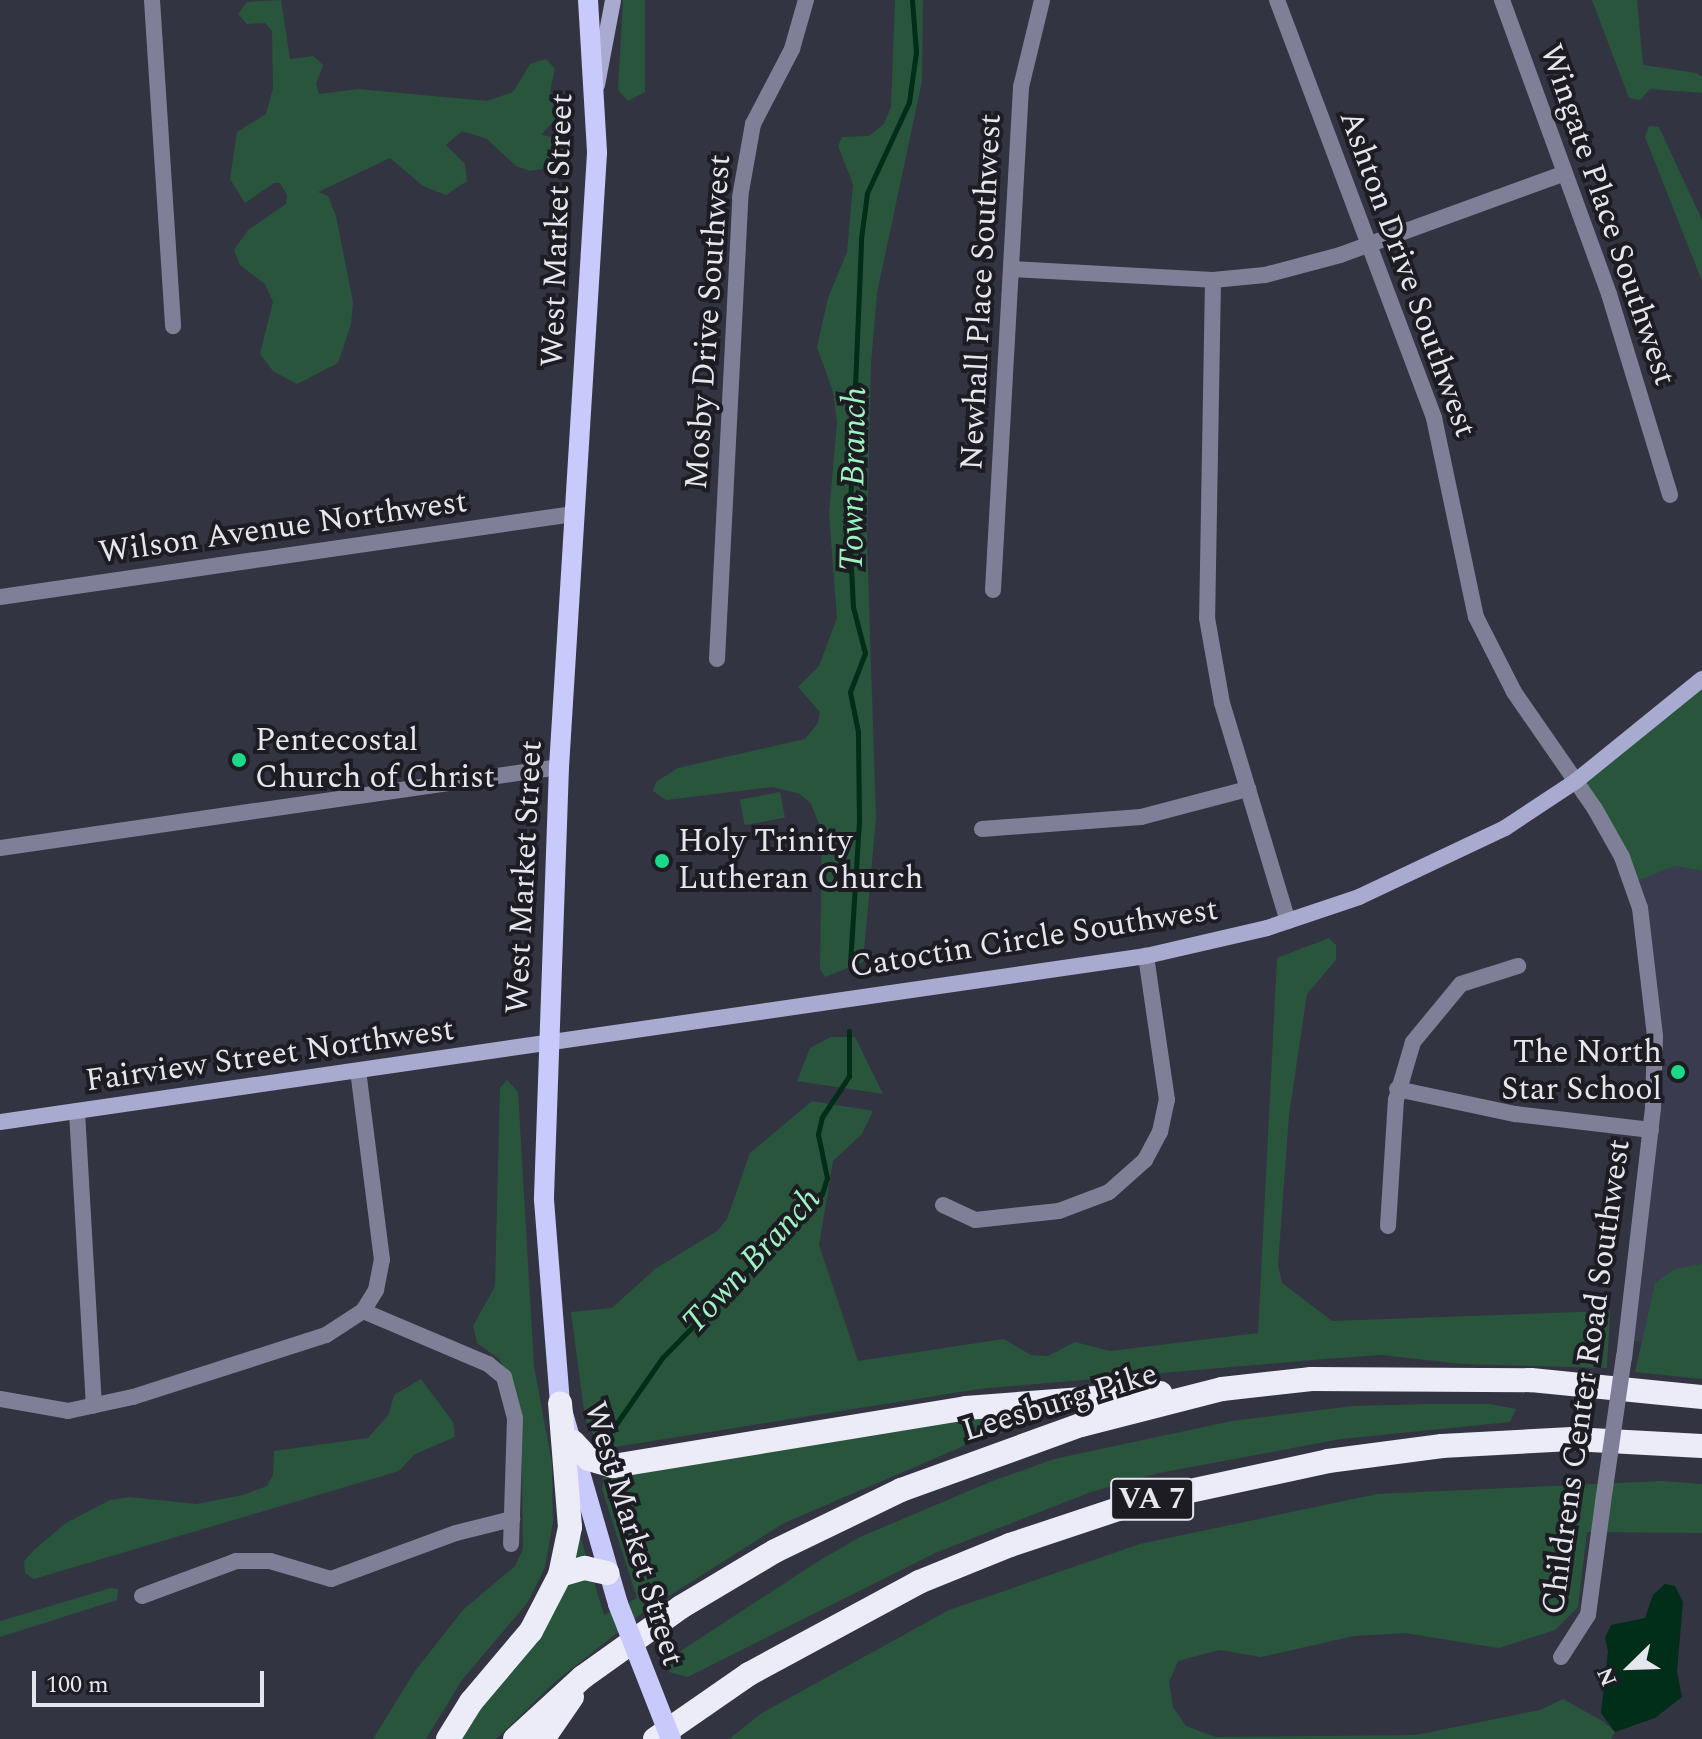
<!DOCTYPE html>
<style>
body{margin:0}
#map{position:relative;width:1702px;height:1739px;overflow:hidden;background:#333441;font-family:Spectral,serif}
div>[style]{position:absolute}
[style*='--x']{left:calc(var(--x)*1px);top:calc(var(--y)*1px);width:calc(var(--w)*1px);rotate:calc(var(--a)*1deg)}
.built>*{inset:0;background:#3a3b4e}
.green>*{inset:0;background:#29553d;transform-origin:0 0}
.water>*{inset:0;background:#002e18}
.stream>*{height:5px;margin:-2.5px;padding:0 2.5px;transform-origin:2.5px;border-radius:2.5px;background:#002e18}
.street>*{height:16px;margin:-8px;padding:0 8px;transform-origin:8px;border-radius:8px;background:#7f8098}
.secondary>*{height:16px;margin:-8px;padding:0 8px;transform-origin:8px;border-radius:8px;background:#a8aad0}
.primary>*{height:20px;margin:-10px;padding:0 10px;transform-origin:10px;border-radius:10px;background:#c8cafb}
.highway>*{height:24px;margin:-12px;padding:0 12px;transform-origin:12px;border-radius:12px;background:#ebecf8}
.street-bridge>*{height:16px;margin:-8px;padding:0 8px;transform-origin:8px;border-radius:8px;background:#7f8098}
.primary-bridge>*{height:20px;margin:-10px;padding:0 10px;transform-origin:10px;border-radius:10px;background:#c8cafb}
.dots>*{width:22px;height:22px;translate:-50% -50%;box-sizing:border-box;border:4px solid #1c1c22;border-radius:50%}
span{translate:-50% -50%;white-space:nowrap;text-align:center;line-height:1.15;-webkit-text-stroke:8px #1c1c22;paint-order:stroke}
.shield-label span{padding:2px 6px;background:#1c1c22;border:2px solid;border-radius:6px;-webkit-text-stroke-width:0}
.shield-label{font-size:30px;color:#e5e6ee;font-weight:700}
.street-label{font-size:32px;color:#e5e6ee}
.poi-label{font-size:32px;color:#e5e6ee}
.left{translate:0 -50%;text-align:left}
.right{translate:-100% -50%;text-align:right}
.water-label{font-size:34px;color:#9ef4c1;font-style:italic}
.north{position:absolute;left:1590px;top:1627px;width:80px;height:80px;-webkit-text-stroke:6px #1c1c22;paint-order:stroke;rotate:247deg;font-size:22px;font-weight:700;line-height:32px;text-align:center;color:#e5e6ee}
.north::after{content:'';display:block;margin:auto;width:28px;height:36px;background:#e5e6ee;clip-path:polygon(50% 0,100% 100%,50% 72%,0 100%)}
.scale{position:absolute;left:32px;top:1671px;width:232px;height:36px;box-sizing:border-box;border:4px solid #e5e6ee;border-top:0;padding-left:10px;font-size:24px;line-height:28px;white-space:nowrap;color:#e5e6ee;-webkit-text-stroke:6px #1c1c22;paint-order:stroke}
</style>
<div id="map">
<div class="built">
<i style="clip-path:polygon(1675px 866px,1702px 871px,1702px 1348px,1627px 1340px,1655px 1036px,1632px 883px)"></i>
</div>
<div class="green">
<i style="clip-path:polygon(281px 0,290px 59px,313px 56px,323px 65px,316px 84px,319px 94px,358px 89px,487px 101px,513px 92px,530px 64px,546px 59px,555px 69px,550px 92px,561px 113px,541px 135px,566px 139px,566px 152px,558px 166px,530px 171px,516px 166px,487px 139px,462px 131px,446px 145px,465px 164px,467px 181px,446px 195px,423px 186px,390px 158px,318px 192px,328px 196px,336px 216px,353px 302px,351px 324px,338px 363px,297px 384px,273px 371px,260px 354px,273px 302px,265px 284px,240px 265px,234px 250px,248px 230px,286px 204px,287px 195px,280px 183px,274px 183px,245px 203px,230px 179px,237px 132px,266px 114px,273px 88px,272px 31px,265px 23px,247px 24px,238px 14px,247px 2px)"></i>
<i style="clip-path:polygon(623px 0,645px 0,645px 92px,628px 101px,618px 90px)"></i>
<i style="clip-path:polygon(895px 0,923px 0,922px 81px,877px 293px,871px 364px,867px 541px,876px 818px,863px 962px,825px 977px,820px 969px,822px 831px,811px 804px,800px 794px,773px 787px,666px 800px,653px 791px,656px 782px,678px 768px,805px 739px,818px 723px,820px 712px,798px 687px,819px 666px,837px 618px,829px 514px,837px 422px,833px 392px,817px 347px,828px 298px,847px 252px,853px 184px,838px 146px,842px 137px,869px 136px,884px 124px,891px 107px)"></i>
<i style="clip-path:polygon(1592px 0,1637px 0,1643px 65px,1696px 73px,1702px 77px,1702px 93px,1650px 89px,1640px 100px,1629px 98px)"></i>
<i style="clip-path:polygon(1649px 126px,1659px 127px,1702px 220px,1702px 281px,1645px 137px)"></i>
<i style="clip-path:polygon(1702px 679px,1702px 871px,1675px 866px,1632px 883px,1576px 781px)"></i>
<i style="left:780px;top:792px;width:26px;height:41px;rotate:79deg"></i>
<i style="clip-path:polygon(1329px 938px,1336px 945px,1336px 960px,1307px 994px,1289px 1115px,1278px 1265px,1282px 1283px,1332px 1321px,1610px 1311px,1607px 1368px,1462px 1364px,1382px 1355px,1324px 1359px,979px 1389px,615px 1447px,597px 1442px,585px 1418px,571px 1312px,612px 1308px,655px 1269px,717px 1231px,727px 1219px,750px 1153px,812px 1101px,873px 1111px,862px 1134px,833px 1161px,819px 1245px,858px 1361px,1004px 1339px,1031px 1355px,1048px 1356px,1075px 1342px,1110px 1351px,1258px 1333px,1277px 958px)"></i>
<i style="clip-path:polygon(831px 1037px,855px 1037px,883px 1094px,797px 1081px,810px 1048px)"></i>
<i style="clip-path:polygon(507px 1080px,518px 1092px,534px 1366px,552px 1464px,553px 1522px,545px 1567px,528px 1602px,462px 1680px,426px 1739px,373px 1739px,415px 1671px,463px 1610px,515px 1566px,523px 1549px,521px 1421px,513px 1383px,499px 1359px,477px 1343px,473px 1326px,495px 1286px,500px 1088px)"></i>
<i style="clip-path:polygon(1702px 1264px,1702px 1379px,1635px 1372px,1655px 1283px,1675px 1269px)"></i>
<i style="clip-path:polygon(421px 1379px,453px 1422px,455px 1437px,415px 1454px,399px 1471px,34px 1579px,25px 1573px,24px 1561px,34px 1550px,66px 1523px,110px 1500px,130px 1497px,196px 1504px,243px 1495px,267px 1486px,273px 1475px,274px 1451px,368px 1438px,389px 1414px,394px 1395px)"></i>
<i style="clip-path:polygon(1426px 1404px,1490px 1404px,1516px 1409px,1510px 1422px,1341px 1439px,1159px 1473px,1091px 1492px,935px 1553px,688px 1677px,669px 1672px,670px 1658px,817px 1562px,860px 1537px,990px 1482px,1054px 1459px,1232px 1421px,1353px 1406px)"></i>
<i style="clip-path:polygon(1062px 1412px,966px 1445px,784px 1523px,642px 1613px,555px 1682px,496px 1739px,455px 1739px,555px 1611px,578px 1529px,604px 1615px,637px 1598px,602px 1489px,604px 1476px,913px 1424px)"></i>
<i style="clip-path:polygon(1662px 1481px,1702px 1484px,1702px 1533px,1587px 1532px,1578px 1607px,1555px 1630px,1499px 1648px,1404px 1633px,1354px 1636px,1261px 1657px,1219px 1650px,1178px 1661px,1169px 1682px,1173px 1707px,1186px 1726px,1216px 1737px,1416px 1735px,1540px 1710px,1563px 1699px,1604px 1722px,1615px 1732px,1611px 1739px,729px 1739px,762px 1713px,949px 1610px,1140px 1544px,1377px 1494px)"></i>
<i style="clip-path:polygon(111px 1588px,118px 1589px,117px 1600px,0 1637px,0 1621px)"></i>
</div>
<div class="water">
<i style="clip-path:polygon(1665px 1584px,1675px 1586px,1683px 1602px,1677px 1672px,1682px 1697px,1655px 1718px,1615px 1732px,1601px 1713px,1608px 1651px,1605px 1638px,1611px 1625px,1645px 1618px,1653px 1595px)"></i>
</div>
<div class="stream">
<i style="--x:850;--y:964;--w:144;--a:-86.4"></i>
<i style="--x:859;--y:820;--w:88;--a:-90.7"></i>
<i style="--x:858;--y:732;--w:41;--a:-101.3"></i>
<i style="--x:850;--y:692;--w:42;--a:-69"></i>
<i style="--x:865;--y:653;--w:48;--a:-104.6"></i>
<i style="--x:853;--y:607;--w:78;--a:-92.9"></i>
<i style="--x:849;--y:529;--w:290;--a:-87.6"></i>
<i style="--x:861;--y:239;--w:46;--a:-82.6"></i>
<i style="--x:867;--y:193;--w:100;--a:-65.2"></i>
<i style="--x:909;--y:102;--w:50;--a:-82"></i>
<i style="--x:916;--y:52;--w:52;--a:-94.4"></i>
<i style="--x:612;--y:1430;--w:88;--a:-55.2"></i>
<i style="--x:662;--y:1358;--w:229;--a:-45.7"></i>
<i style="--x:822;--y:1194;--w:17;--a:-73"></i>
<i style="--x:827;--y:1178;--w:45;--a:-101.6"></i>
<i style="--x:818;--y:1134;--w:17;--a:-77"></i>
<i style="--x:822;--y:1117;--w:49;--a:-56.6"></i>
<i style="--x:849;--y:1076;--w:45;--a:-90"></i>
</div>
<div class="street">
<i style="--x:152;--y:0;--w:327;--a:86.3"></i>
<i style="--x:1277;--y:0;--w:447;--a:69.4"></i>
<i style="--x:1434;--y:418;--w:203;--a:78.1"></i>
<i style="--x:1476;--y:617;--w:84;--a:63.1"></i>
<i style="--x:1514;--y:692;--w:142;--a:55.3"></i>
<i style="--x:1595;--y:809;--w:55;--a:60.6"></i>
<i style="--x:1622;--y:857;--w:54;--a:70.6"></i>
<i style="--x:1640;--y:908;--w:129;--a:83.3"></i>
<i style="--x:1655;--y:1036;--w:72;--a:91.6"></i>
<i style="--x:1653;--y:1108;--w:251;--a:96.6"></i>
<i style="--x:1502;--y:0;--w:313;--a:70"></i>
<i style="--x:1609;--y:294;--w:210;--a:73.1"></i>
<i style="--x:1012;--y:269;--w:201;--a:3.1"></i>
<i style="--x:1213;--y:280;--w:52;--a:-5.5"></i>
<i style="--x:1265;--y:275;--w:78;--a:-14.9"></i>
<i style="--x:1340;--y:255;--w:239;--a:-20"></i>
<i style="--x:1213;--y:280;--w:338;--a:91"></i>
<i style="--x:1207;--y:618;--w:86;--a:80"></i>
<i style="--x:1222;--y:703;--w:228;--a:73.2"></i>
<i style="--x:993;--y:590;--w:504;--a:-86.81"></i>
<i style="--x:1021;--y:87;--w:89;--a:-76.4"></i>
<i style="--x:0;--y:597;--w:579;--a:-8.24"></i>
<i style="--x:717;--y:659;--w:463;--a:-87.1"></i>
<i style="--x:740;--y:197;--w:74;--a:-79.9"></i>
<i style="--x:753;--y:124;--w:85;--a:-62.5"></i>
<i style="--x:792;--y:49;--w:51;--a:-74.1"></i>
<i style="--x:982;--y:829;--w:159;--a:-4.3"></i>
<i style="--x:1141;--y:817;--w:111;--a:-14.7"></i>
<i style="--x:0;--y:848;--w:565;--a:-8.24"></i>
<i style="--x:1397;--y:1089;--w:121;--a:12"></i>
<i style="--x:1515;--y:1114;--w:137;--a:6.7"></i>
<i style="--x:77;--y:1112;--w:294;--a:86.7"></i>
<i style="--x:943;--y:1205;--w:35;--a:25"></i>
<i style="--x:975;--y:1220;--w:84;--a:-6.1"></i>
<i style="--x:1059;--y:1211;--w:53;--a:-20.8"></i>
<i style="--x:1109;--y:1192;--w:48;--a:-41.6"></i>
<i style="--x:1145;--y:1160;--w:32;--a:-62"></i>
<i style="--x:1160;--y:1132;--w:33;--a:-78"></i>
<i style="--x:1167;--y:1100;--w:146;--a:-98.3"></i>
<i style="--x:1388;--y:1226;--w:126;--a:-86.4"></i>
<i style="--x:1396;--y:1100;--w:60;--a:-73.7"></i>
<i style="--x:1413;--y:1042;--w:75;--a:-50.4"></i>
<i style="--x:1461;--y:984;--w:60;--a:-17.5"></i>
<i style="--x:363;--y:1311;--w:136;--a:23"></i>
<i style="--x:488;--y:1364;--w:21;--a:39"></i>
<i style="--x:504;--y:1377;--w:42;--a:75"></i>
<i style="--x:515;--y:1418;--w:126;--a:91.8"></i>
<i style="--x:0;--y:1399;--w:69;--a:10"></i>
<i style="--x:68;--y:1411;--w:66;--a:-12.2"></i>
<i style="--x:133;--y:1397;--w:203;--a:-17.8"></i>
<i style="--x:326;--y:1335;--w:44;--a:-33"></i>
<i style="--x:363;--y:1311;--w:25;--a:-58"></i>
<i style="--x:376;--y:1290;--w:31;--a:-79"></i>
<i style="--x:382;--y:1260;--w:191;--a:-97.2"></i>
<i style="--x:142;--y:1596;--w:100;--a:-20.4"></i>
<i style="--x:236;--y:1561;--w:34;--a:0"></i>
<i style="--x:270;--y:1561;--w:64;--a:16.4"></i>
<i style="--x:331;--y:1579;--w:133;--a:-20.2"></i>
<i style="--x:456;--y:1533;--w:58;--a:-14"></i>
<i style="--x:1561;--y:1657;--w:50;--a:-57.3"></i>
<i style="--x:1588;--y:1615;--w:114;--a:-82.4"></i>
</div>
<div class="secondary">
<i style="--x:597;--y:85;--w:86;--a:-79.3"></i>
<i style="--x:0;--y:1122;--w:1158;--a:-8.24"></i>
<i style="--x:1146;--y:956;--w:124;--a:-13"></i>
<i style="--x:1267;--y:928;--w:97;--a:-18.6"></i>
<i style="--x:1359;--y:897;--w:161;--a:-25.3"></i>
<i style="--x:1505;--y:828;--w:85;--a:-33.5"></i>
<i style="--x:1576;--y:781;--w:162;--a:-39"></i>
</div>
<div class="primary">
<i style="--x:588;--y:0;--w:153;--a:86.6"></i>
<i style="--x:597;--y:153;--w:615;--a:93.54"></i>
<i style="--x:559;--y:767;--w:433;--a:92"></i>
<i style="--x:544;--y:1200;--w:204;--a:85.5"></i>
<i style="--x:560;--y:1403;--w:209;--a:73.9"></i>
</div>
<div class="highway">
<i style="--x:573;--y:1442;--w:23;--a:47"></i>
<i style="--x:589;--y:1459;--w:25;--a:16"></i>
<i style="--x:613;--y:1466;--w:358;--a:-9.3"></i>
<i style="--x:966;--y:1408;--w:195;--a:-4.4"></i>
<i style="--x:560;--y:1575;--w:26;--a:-16"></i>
<i style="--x:585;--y:1568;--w:23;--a:13"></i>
<i style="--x:448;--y:1739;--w:44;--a:-58.1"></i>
<i style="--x:471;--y:1702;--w:93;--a:-49.8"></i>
<i style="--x:531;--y:1631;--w:63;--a:-62.6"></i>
<i style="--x:560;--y:1575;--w:49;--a:-78.2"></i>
<i style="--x:570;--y:1527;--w:124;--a:-94.6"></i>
<i style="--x:515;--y:1739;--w:92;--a:-42.4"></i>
<i style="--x:583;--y:1677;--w:120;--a:-35.5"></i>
<i style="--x:681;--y:1607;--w:109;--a:-30.8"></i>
<i style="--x:775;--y:1551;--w:140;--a:-25.8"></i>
<i style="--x:901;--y:1490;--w:191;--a:-19.9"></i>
<i style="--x:1081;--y:1425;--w:146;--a:-14.3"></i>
<i style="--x:1222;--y:1389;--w:90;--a:-6.4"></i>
<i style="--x:1311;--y:1379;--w:220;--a:0.3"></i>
<i style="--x:1531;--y:1380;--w:172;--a:5.7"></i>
<i style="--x:543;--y:1739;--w:51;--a:-55.4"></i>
<i style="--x:655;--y:1739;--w:114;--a:-34.7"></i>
<i style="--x:749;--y:1674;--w:193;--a:-28.4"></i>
<i style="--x:919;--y:1582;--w:98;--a:-22.1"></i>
<i style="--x:1010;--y:1545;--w:136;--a:-18.4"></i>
<i style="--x:1139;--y:1502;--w:193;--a:-12.2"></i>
<i style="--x:1328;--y:1461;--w:115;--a:-7.5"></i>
<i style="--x:1442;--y:1446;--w:130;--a:-3.1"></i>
<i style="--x:1572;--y:1439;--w:130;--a:3.1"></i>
</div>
<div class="street-bridge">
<i style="--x:1603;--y:1502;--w:147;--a:-81.8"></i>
</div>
<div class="primary-bridge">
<i style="--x:618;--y:1604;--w:145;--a:68.6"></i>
</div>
<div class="dots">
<i style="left:239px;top:760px;background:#1ad988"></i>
<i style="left:662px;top:861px;background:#1ad988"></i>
<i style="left:1678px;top:1072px;background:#1ad988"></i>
</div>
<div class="shield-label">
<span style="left:1152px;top:1499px">VA 7</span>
</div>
<div class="street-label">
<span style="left:1607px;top:215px;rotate:71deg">Wingate Place Southwest</span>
<span style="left:558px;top:230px;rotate:-88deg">West Market Street</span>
<span style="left:1407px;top:274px;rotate:70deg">Ashton Drive Southwest</span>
<span style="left:982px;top:292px;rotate:-87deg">Newhall Place Southwest</span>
<span style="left:709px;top:322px;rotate:-86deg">Mosby Drive Southwest</span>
<span style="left:283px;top:528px;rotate:-8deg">Wilson Avenue Northwest</span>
<span style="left:525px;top:877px;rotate:-87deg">West Market Street</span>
<span style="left:1034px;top:939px;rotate:-9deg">Catoctin Circle Southwest</span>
<span style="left:270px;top:1056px;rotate:-8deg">Fairview Street Northwest</span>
<span style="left:1587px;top:1377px;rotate:-82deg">Childrens Center Road Southwest</span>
<span style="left:1060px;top:1403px;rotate:-17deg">Leesburg Pike</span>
<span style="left:633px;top:1534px;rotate:73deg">West Market Street</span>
</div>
<div class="poi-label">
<span class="left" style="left:255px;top:760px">Pentecostal<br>Church of Christ</span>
<span class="left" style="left:678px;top:861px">Holy Trinity<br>Lutheran Church</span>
<span class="right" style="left:1662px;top:1072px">The North<br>Star School</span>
</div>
<div class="water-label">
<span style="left:854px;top:479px;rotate:-89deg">Town Branch</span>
<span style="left:752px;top:1261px;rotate:-47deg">Town Branch</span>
</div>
<div class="north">N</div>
<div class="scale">100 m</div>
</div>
